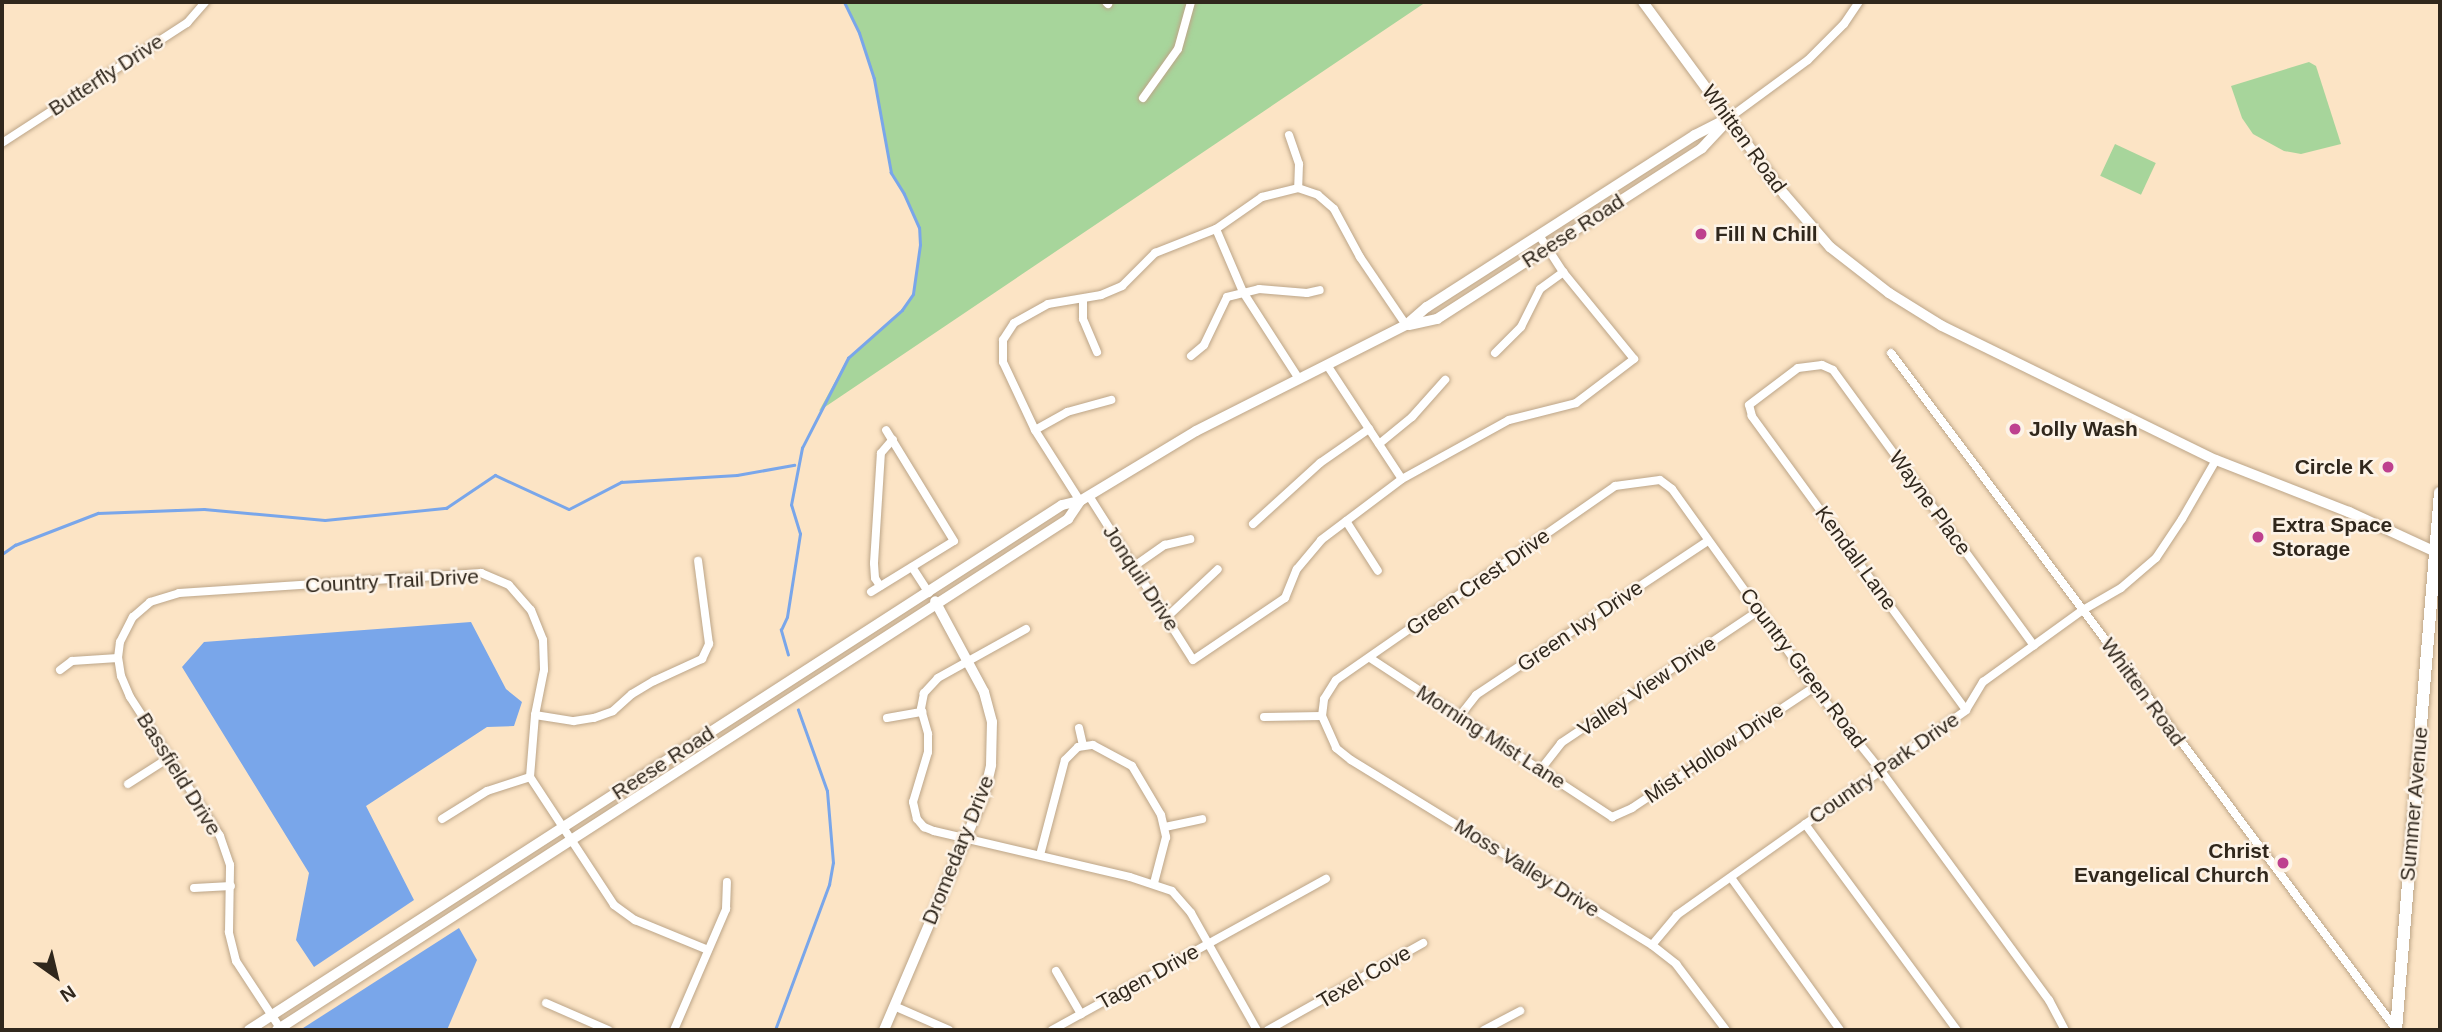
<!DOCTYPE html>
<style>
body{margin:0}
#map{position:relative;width:2442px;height:1032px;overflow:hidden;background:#fce4c5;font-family:Helvetica,sans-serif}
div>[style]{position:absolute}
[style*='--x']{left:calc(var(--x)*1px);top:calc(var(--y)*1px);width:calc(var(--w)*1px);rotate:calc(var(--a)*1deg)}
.green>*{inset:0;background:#a7d59b;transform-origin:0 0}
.water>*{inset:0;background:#79a6ea}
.stream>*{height:2.5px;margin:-1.25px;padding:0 1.25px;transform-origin:1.25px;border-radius:1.25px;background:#79a6ea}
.roads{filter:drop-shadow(0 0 2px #bca588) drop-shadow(0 0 2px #bca588)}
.street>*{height:8px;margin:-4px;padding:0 4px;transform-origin:4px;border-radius:4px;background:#fff}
.secondary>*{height:10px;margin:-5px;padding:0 5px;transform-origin:5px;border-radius:5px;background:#fff}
.primary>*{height:12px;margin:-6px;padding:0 6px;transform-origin:6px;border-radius:6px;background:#fff}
.dots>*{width:19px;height:19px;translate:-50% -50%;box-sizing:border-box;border:4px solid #fdf3e7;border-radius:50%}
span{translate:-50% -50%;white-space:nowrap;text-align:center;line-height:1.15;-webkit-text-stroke:5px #fdf3e7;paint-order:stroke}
.street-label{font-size:21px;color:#30271c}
.poi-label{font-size:21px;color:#30271c;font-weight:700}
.left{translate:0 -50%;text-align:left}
.right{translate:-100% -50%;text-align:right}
.frame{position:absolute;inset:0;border:4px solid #30271c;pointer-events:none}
.north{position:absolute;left:21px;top:941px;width:70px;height:70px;-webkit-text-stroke:5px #fdf3e7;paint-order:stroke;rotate:146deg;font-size:19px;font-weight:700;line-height:28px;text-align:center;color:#30271c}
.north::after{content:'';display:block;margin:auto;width:24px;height:32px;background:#30271c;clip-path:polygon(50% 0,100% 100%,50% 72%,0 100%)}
</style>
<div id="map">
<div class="green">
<i style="clip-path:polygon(844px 2px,1426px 2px,819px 411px,848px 358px,902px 310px,913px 294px,920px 245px,919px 228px,904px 194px,891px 173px,874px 79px,859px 33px)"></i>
<i style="clip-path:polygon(2309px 62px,2316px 66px,2341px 144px,2301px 154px,2284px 151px,2253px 134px,2242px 118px,2231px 86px)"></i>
<i style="left:2115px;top:144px;width:45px;height:35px;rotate:25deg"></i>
</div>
<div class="water">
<i style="clip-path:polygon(471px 622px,506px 689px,522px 702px,514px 726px,487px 727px,366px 806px,414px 900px,314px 967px,296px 940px,309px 873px,182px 667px,204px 642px)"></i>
<i style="clip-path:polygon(459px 928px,477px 960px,447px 1030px,300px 1030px)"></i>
</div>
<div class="stream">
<i style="--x:2;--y:554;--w:16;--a:-35"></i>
<i style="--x:15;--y:545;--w:89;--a:-21.1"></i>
<i style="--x:98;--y:513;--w:106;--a:-2.2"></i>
<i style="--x:204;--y:509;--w:121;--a:5.2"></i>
<i style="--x:325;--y:520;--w:122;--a:-5.7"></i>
<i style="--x:446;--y:508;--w:59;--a:-34"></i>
<i style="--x:495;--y:475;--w:81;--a:24.7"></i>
<i style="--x:569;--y:509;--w:59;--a:-27.4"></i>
<i style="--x:621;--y:482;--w:116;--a:-3.5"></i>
<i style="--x:737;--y:475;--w:58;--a:-10"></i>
<i style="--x:788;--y:655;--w:26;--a:-106"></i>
<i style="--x:781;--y:630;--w:14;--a:-65"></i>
<i style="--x:787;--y:617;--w:84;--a:-81.1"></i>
<i style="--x:800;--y:534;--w:30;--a:-107"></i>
<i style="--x:791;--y:505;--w:58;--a:-79.1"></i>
<i style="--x:802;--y:448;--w:101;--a:-62.9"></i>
<i style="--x:848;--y:358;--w:72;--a:-41.6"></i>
<i style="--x:902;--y:310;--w:19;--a:-55"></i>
<i style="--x:913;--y:294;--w:49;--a:-81.9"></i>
<i style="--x:920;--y:245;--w:17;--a:-93"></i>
<i style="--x:919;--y:228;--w:37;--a:-114"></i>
<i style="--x:904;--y:194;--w:25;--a:-122"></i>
<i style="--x:891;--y:173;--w:96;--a:-100.3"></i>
<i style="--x:874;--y:79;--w:48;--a:-108.1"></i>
<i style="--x:859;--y:33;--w:34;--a:-116"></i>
<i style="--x:775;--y:1030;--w:155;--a:-69.6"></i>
<i style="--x:829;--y:885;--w:22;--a:-80"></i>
<i style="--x:833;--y:863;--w:72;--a:-94.8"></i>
<i style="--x:827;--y:791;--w:86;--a:-109.7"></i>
</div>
<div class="roads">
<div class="street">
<i style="--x:1106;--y:2;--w:3;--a:45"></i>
<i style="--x:1143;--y:98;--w:60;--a:-54.5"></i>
<i style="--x:1178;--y:49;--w:49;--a:-74.5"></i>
<i style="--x:1729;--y:118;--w:98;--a:-36.3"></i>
<i style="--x:1808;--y:60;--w:51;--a:-45"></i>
<i style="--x:1844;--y:24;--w:27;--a:-56"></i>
<i style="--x:1289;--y:135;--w:31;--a:71"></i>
<i style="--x:1299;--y:164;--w:24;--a:92"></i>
<i style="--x:2;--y:143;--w:221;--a:-33"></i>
<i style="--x:187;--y:23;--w:28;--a:-49"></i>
<i style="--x:1298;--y:188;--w:21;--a:19"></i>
<i style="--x:1318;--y:195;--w:21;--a:41"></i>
<i style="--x:1334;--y:209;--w:55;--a:61.6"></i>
<i style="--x:1360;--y:257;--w:82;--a:55.9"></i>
<i style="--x:1216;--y:229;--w:69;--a:66.8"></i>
<i style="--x:1243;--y:292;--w:103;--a:57.2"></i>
<i style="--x:1083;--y:299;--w:20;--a:90"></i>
<i style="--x:1083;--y:319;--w:36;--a:67"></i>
<i style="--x:1495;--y:353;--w:37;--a:-45"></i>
<i style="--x:1521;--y:327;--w:42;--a:-63.4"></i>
<i style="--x:1540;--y:289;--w:29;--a:-36"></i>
<i style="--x:1891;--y:353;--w:844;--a:53.24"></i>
<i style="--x:1191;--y:356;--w:17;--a:-40"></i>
<i style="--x:1204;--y:345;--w:53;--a:-64.4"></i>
<i style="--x:1227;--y:297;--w:33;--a:-14"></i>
<i style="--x:1259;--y:289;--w:48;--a:4.8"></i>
<i style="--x:1307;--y:293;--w:13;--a:-13"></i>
<i style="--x:1327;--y:365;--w:136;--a:56.7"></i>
<i style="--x:1035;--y:430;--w:37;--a:-29"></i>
<i style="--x:1067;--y:412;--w:46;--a:-15.3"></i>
<i style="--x:1379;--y:444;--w:43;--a:-39.3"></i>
<i style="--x:1412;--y:417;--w:50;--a:-48.3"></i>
<i style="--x:1089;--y:496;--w:194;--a:57.6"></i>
<i style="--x:1193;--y:660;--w:111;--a:-34"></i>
<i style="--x:1285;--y:598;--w:31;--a:-68"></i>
<i style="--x:1297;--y:569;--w:38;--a:-50"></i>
<i style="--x:1321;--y:540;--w:101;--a:-37"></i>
<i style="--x:1402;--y:479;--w:122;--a:-28.9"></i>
<i style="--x:1509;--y:420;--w:69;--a:-14.2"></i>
<i style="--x:1576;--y:403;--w:73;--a:-37.2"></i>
<i style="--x:1634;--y:359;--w:112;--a:-129.2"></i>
<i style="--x:1563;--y:272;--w:44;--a:-123"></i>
<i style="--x:1080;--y:501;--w:84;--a:-122.4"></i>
<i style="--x:1035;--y:430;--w:75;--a:-115.2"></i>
<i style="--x:1003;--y:362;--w:22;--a:-90"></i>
<i style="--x:1003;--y:340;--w:20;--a:-57"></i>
<i style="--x:1014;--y:323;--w:39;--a:-29"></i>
<i style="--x:1048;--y:304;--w:54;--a:-9.6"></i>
<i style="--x:1101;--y:295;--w:23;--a:-23"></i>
<i style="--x:1122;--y:286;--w:47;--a:-45"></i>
<i style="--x:1155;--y:253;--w:66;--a:-21.5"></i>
<i style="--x:1216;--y:229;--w:56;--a:-34.8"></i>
<i style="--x:1262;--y:197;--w:37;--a:-14"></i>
<i style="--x:1346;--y:521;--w:59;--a:57.4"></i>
<i style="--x:1253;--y:524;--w:91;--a:-42.3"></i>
<i style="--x:1320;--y:463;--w:60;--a:-34.8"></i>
<i style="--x:912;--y:567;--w:31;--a:57"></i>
<i style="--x:1133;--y:567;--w:39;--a:-35"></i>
<i style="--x:1165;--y:545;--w:26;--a:-13"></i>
<i style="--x:880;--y:586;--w:9;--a:-122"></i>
<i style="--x:875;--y:578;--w:15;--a:-94"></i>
<i style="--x:874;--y:563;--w:110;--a:-86.4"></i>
<i style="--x:881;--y:453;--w:18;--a:-49"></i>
<i style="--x:871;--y:592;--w:97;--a:-31.6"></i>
<i style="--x:954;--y:541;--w:130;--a:-121.5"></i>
<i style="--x:1166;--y:618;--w:71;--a:-43.3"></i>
<i style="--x:1026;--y:629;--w:101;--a:150.9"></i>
<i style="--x:938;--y:678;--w:21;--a:133"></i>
<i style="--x:924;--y:693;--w:16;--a:101"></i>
<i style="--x:921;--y:709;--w:26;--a:74"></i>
<i style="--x:928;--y:734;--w:18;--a:90"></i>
<i style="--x:928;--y:752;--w:52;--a:106.7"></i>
<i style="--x:913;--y:802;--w:17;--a:77"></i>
<i style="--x:917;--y:819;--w:11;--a:49"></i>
<i style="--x:924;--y:827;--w:11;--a:22"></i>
<i style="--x:934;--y:831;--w:201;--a:13.2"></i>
<i style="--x:1130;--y:877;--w:44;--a:18.4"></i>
<i style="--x:1172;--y:891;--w:29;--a:49"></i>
<i style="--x:1191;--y:913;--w:134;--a:60.6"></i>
<i style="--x:1370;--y:658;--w:290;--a:33.3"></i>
<i style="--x:1612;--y:817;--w:22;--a:-24"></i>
<i style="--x:1632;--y:808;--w:219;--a:-33.6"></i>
<i style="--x:60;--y:670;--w:15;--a:-37"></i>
<i style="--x:72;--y:661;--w:46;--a:-3.7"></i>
<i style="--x:1966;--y:710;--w:364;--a:-126.1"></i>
<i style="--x:1752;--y:416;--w:11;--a:-105"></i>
<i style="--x:1749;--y:405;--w:61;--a:-37.1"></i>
<i style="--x:1798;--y:368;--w:24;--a:-7"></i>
<i style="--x:1822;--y:365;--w:12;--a:24"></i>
<i style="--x:1833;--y:370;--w:341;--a:53.9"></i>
<i style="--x:535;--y:715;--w:39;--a:9"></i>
<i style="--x:574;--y:721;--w:20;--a:-9"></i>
<i style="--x:594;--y:718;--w:20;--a:-20"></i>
<i style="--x:613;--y:711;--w:25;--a:-42"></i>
<i style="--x:632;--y:694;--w:26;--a:-31"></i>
<i style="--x:654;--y:681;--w:53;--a:-24.6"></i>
<i style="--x:702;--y:659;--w:17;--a:-65"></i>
<i style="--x:709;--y:644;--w:84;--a:-97.5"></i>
<i style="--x:1322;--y:716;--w:17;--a:-83"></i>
<i style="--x:1324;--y:699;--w:22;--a:-58"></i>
<i style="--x:1336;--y:680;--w:340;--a:-34.8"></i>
<i style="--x:1615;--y:486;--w:45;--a:-7.6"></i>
<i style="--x:1660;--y:480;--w:15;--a:37"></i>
<i style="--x:1672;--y:489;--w:244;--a:54.4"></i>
<i style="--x:1814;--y:687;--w:109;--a:51.3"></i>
<i style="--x:1882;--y:772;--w:283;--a:53.8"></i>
<i style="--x:2049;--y:1000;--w:34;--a:62"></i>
<i style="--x:1322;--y:716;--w:35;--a:66"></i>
<i style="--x:1336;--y:748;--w:19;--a:39"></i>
<i style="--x:1351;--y:760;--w:353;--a:31.6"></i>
<i style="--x:1652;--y:945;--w:31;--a:38"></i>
<i style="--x:1676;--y:964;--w:83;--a:52.9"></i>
<i style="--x:1264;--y:717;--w:58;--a:-1"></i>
<i style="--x:1459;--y:717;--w:28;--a:-52"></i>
<i style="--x:1476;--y:695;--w:278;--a:-33.6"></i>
<i style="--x:887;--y:718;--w:36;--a:-10"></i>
<i style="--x:1079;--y:728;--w:18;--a:77"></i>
<i style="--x:1541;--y:769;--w:33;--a:-52"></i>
<i style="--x:1561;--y:743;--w:239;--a:-33.8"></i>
<i style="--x:128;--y:784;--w:50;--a:-32.7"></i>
<i style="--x:442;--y:819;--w:53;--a:-31.9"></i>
<i style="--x:487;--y:791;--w:45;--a:-18"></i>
<i style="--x:1805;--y:824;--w:256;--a:53.6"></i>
<i style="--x:1165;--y:827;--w:38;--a:-12"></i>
<i style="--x:1040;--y:855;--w:98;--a:-75.3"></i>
<i style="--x:1065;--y:760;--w:18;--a:-45"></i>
<i style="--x:1078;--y:747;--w:15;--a:-8"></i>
<i style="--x:1093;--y:745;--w:44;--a:28.3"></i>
<i style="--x:1132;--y:766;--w:57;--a:59.4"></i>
<i style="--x:1161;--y:815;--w:23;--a:77"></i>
<i style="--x:1166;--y:837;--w:48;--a:104.6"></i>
<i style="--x:1732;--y:879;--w:186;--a:54.4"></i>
<i style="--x:194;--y:888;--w:37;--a:-3"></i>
<i style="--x:1652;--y:945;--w:39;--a:-50"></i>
<i style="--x:1677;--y:915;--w:354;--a:-35.3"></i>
<i style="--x:1966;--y:710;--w:33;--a:-59"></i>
<i style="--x:1983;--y:682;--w:123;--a:-35.8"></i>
<i style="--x:2083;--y:610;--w:44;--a:-30.1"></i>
<i style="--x:2121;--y:588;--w:46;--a:-40.6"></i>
<i style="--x:2156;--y:558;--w:47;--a:-56.3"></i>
<i style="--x:2182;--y:519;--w:68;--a:-60"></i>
<i style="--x:1056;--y:971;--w:50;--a:59.8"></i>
<i style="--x:546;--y:1003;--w:68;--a:23.5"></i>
<i style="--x:894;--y:1006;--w:60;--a:23.6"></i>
<i style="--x:280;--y:1028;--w:80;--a:-123.3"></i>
<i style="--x:236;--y:961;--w:30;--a:-104"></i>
<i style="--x:229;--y:932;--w:67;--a:-89.1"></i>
<i style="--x:230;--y:865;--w:31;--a:-109"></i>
<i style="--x:220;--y:836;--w:166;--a:-122.9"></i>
<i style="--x:130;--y:697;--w:23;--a:-113"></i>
<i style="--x:121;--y:676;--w:18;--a:-99"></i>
<i style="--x:118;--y:658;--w:16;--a:-83"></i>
<i style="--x:120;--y:642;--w:28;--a:-63"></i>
<i style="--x:133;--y:617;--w:23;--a:-41"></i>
<i style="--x:150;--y:602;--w:30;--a:-17"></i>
<i style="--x:179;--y:593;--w:303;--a:-3.8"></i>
<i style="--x:481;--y:573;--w:30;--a:23"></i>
<i style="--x:509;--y:585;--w:33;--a:49"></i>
<i style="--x:531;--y:610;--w:32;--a:68"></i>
<i style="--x:543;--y:640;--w:30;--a:88"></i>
<i style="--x:544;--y:670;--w:46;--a:101.3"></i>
<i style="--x:535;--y:715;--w:62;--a:94.6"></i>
<i style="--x:530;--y:777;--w:153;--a:56.7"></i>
<i style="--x:614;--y:905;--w:26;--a:36"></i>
<i style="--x:635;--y:920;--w:79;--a:22.3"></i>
<i style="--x:674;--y:1030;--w:132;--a:-66.7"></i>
<i style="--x:726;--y:909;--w:27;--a:-88"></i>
<i style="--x:1052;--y:1030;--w:313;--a:-28.9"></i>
<i style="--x:1268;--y:1030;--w:178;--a:-29.3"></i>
<i style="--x:1484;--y:1030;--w:41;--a:-27.8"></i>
</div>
<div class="secondary">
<i style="--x:1643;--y:2;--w:240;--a:53.7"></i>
<i style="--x:1785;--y:195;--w:69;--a:49.1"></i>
<i style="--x:1830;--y:247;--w:75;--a:37.9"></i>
<i style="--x:1889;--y:293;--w:62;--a:31.9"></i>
<i style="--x:1942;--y:326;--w:305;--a:26.1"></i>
<i style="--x:2216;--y:460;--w:143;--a:21.4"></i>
<i style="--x:2349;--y:512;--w:100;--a:24.8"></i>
<i style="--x:1409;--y:325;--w:29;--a:-12"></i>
<i style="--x:1437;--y:319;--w:315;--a:-32.8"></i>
<i style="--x:1702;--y:148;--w:35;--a:-47"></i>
<i style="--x:249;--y:1030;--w:968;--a:-32.85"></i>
<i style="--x:1062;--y:505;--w:18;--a:-13"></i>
<i style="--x:1080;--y:501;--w:135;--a:-31.1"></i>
<i style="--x:1196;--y:431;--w:235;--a:-26.8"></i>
<i style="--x:1406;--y:325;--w:28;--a:-41"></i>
<i style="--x:1427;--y:307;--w:318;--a:-32.7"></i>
<i style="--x:1695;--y:135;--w:38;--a:-27"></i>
<i style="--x:277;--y:1030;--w:942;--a:-32.86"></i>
<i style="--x:1068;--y:519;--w:22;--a:-56"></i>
<i style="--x:884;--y:1030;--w:254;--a:-66.9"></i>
<i style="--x:984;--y:796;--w:32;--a:-77"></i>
<i style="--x:991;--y:765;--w:43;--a:-88.7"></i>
<i style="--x:992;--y:722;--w:31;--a:-105"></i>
<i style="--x:984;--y:692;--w:103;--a:-118.3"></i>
</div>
<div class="primary">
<i style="--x:2396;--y:1030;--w:539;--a:-85.32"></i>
</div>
</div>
<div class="dots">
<i style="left:1701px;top:234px;background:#be418f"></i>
<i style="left:2015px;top:429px;background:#be418f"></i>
<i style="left:2388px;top:467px;background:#be418f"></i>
<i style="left:2258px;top:537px;background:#be418f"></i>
<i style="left:2283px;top:863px;background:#be418f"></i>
</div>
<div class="street-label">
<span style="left:106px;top:75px;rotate:-33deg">Butterfly Drive</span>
<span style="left:1744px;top:139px;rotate:54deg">Whitten Road</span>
<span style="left:1573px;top:231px;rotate:-33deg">Reese Road</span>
<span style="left:1930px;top:503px;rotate:54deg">Wayne Place</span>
<span style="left:1856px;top:558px;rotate:54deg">Kendall Lane</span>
<span style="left:1141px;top:578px;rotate:57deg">Jonquil Drive</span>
<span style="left:392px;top:581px;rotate:-3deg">Country Trail Drive</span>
<span style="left:1478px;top:582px;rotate:-35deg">Green Crest Drive</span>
<span style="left:1580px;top:626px;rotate:-34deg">Green Ivy Drive</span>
<span style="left:1803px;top:668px;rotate:53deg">Country Green Road</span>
<span style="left:1647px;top:686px;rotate:-34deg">Valley View Drive</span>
<span style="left:2143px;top:692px;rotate:54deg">Whitten Road</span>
<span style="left:1491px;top:737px;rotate:33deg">Morning Mist Lane</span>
<span style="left:1714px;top:753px;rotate:-34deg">Mist Hollow Drive</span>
<span style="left:663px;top:763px;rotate:-33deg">Reese Road</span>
<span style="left:1884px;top:768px;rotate:-35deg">Country Park Drive</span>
<span style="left:179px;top:774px;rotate:58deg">Bassfield Drive</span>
<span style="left:2414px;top:804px;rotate:-85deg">Summer Avenue</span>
<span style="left:958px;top:850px;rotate:-68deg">Dromedary Drive</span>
<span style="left:1527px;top:868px;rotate:32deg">Moss Valley Drive</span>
<span style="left:1148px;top:977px;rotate:-29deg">Tagen Drive</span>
<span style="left:1364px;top:977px;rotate:-30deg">Texel Cove</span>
</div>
<div class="poi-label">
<span class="left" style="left:1715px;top:234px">Fill N Chill</span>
<span class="left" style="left:2029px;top:429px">Jolly Wash</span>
<span class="right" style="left:2374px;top:467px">Circle K</span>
<span class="left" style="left:2272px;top:537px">Extra Space<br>Storage</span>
<span class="right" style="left:2269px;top:863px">Christ<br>Evangelical Church</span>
</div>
<div class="frame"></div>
<div class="north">N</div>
</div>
